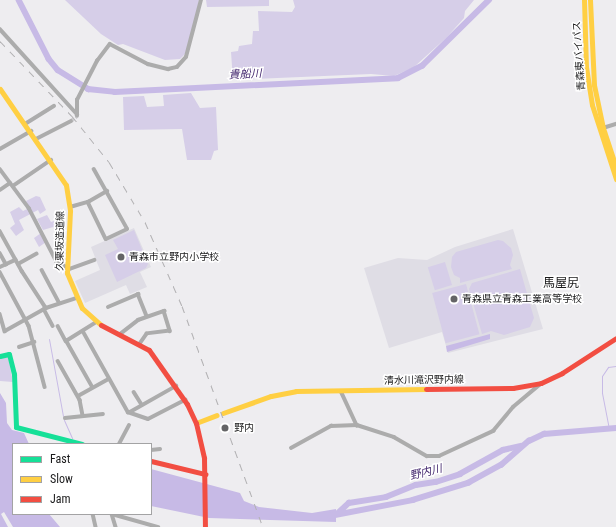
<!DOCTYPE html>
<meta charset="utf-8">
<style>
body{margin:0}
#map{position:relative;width:616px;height:527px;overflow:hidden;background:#eeedf0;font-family:"Roboto Condensed","Noto Sans JP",sans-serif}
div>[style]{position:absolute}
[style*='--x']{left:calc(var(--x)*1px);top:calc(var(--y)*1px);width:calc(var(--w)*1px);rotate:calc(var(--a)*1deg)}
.built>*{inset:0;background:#dfdde5}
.green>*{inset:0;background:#d6cee8;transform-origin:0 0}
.water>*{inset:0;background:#c7bae6}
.pier>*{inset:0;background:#eeedf0}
.stream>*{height:1px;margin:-0.5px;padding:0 0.5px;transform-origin:0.5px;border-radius:0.5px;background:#c7bae6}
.river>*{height:5.5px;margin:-2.75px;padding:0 2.75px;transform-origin:2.75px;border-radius:2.75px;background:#c7bae6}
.street-tunnel>*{height:3.5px;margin-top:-1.75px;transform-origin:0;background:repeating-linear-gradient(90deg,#cecdd0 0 3.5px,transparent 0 5.5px)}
.street>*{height:3.5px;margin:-1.75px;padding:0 1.75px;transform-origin:1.75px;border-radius:1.75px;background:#acacac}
.fast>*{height:5px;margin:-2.5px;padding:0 2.5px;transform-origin:2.5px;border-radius:2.5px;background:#16e098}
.slow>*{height:5px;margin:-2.5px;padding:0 2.5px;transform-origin:2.5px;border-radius:2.5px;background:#ffcf43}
.jam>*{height:5px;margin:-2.5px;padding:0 2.5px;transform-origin:2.5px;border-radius:2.5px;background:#f24e42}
.rail>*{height:1px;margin-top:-0.5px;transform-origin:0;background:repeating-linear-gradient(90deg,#b2b1b3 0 7px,transparent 0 14px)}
.dots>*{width:11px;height:11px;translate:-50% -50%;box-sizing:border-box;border:2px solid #fff;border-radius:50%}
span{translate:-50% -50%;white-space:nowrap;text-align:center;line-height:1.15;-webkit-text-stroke:3px #fff;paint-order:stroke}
.street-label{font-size:10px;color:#1a1a1b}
.poi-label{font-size:10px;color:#1a1a1b}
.left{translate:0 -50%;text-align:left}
.water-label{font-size:11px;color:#40246c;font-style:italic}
.quarter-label{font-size:12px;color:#1a1a1b}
.legend{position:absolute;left:12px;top:443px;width:140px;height:72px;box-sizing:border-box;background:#fff;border:1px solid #a3a3a4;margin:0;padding:5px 7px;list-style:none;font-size:12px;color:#1a1a1b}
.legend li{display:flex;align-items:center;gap:8px;height:20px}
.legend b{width:20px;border:1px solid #a3a3a4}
</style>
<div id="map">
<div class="built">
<i style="clip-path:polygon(134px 228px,151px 267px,140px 272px,147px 287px,130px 294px,126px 285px,85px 303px,75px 281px,100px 270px,91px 247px)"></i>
<i style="clip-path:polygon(513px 229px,543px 329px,448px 353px,442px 332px,389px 348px,364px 268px,398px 258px,427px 260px,455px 247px)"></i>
</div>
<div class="green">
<i style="clip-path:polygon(65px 0,199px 0,195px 24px,185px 54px,180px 59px,165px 60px,123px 44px,118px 45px,101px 34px)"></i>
<i style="clip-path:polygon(206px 0,269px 0,269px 6px,207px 7px)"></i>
<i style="clip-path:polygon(293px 0,474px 0,465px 11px,464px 18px,447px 37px,414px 67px,394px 76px,371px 74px,233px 80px,231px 52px,238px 51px,239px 46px,252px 44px,253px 31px,259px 31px,258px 11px,292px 12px,295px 7px)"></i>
<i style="clip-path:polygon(191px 93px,200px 108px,216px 107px,218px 150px,214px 151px,211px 160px,187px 160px,182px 129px,124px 130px,123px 97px,144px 96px,147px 107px,164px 106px,163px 95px)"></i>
<i style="clip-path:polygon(36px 196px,40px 197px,46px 210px,40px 214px,38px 210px,19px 220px,24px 230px,16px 236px,10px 228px,15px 224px,10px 212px,19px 207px,23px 211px,29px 208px,26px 201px)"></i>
<i style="clip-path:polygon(47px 215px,51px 222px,57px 220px,60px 225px,43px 230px,37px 219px)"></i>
<i style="clip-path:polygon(134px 230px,148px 264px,146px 268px,117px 282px,105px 255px,118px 249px,113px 240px)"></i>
<i style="clip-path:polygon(41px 233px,46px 242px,39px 247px,34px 238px)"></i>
<i style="clip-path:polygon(498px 240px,503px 241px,511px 248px,513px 255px,510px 265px,512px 269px,460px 283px,460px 278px,454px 275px,451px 267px,452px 257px,456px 252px)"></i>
<i style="left:445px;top:262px;width:24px;height:18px;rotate:73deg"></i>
<i style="clip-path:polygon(520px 269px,534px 318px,530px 327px,504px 335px,491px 331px,482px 334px,469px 289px,472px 283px)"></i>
<i style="left:466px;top:284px;width:52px;height:35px;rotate:75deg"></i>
<i style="clip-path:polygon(6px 356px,8px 357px,13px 382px,0 381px,0 358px)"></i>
</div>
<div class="water">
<i style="clip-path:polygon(490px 334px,490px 339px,447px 352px,446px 346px)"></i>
<i style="clip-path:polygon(0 393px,6px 403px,7px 423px,12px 430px,24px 433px,29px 444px,13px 444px,13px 514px,49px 514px,60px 527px,0 527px)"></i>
<i style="clip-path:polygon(151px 469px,240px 493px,244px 501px,259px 507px,312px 513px,336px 509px,336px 522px,209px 518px,151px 506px)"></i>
</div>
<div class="pier">
<i style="clip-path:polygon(4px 512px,13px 527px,8px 527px,1px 514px)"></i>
</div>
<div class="stream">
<i style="--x:49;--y:339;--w:78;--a:79.7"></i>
<i style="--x:64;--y:420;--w:20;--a:66"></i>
<i style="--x:609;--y:429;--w:37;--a:-101"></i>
<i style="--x:602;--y:393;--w:17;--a:-90"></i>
<i style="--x:602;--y:376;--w:11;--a:-56"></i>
<i style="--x:608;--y:367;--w:8;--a:-7"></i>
</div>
<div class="river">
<i style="--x:19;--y:0;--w:66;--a:63"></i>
<i style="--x:49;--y:59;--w:14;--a:51"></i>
<i style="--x:58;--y:70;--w:36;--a:32"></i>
<i style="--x:88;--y:89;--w:27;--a:6"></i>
<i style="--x:115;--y:92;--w:283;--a:-2.8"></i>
<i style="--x:398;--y:78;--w:27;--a:-27"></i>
<i style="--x:422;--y:66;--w:94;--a:-44.6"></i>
<i style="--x:337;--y:514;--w:16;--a:-43"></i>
<i style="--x:349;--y:503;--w:37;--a:-9"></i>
<i style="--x:386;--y:497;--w:32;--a:-22"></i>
<i style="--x:416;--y:485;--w:20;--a:-9"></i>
<i style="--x:436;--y:482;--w:25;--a:-18"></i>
<i style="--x:460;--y:474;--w:49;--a:-29.2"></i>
<i style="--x:503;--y:450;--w:18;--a:-13"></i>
<i style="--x:330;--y:516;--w:85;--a:-10.9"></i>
<i style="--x:413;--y:500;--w:58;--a:-17.2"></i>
<i style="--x:468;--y:483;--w:38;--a:-29"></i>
<i style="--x:501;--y:465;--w:37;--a:-41"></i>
<i style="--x:529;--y:441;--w:17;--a:-25"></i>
<i style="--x:544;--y:434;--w:72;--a:-4.8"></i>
</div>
<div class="street-tunnel">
<i style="--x:71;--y:121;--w:8;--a:-40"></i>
</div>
<div class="street">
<i style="--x:0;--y:29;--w:115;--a:47.8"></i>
<i style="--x:77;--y:116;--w:16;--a:-90"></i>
<i style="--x:77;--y:100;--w:44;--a:-62.9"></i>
<i style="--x:97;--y:61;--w:21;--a:-53"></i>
<i style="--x:110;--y:44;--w:43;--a:27.8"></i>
<i style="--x:148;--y:64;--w:21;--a:14"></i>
<i style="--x:168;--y:69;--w:9;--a:-13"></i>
<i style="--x:177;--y:67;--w:13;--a:-48"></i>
<i style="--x:186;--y:57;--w:59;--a:-75.3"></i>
<i style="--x:25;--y:124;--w:34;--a:-32"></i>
<i style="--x:603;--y:128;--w:14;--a:-17"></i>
<i style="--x:36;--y:139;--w:39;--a:-27"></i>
<i style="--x:0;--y:149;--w:36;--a:-30"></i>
<i style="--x:0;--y:169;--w:49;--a:53.4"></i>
<i style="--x:29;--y:208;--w:61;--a:62.6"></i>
<i style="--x:57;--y:262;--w:11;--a:27"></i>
<i style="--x:13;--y:186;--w:46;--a:-34.4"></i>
<i style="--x:0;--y:190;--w:12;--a:-35"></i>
<i style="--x:88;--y:202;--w:41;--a:64.1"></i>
<i style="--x:106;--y:239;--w:23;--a:-25"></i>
<i style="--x:127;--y:229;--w:68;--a:-119.2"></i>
<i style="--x:70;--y:207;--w:19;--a:-16"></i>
<i style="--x:88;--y:202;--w:22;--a:-30"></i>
<i style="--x:0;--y:231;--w:46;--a:61.2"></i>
<i style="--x:22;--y:271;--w:44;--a:57"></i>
<i style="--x:0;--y:253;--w:13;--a:61"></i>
<i style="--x:18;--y:264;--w:21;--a:-29"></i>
<i style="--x:0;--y:267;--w:17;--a:-25"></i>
<i style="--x:42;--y:270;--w:36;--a:62"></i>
<i style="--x:67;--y:270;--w:29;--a:-20"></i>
<i style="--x:0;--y:272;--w:61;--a:61.8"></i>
<i style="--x:29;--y:326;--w:63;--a:75.3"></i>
<i style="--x:108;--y:307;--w:33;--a:-23"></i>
<i style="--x:138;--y:294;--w:24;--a:68"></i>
<i style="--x:44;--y:309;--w:19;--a:62"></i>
<i style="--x:0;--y:314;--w:18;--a:74"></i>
<i style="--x:5;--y:331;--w:47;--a:-29.3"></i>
<i style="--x:46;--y:308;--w:32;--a:-18"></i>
<i style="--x:58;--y:326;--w:17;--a:62"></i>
<i style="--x:83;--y:331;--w:93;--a:60.9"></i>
<i style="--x:128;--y:412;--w:21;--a:19"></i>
<i style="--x:148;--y:419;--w:42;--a:-27.2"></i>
<i style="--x:119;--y:335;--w:24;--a:-38"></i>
<i style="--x:138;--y:320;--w:28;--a:-19"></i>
<i style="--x:164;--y:311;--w:21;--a:73"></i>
<i style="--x:170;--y:331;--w:23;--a:173"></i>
<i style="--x:147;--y:334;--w:12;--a:125"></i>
<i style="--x:19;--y:347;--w:16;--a:-18"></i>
<i style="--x:58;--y:361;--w:45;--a:60.6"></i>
<i style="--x:80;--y:400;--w:15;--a:79"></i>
<i style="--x:92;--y:387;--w:53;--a:-119.5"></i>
<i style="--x:66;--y:341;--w:36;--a:-32"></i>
<i style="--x:341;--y:391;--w:38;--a:65"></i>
<i style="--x:134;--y:392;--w:15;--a:58"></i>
<i style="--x:78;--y:396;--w:35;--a:-29"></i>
<i style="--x:130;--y:412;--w:53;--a:-29.5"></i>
<i style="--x:65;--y:418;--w:38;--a:-6"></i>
<i style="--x:119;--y:444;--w:21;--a:-62"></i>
<i style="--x:291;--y:448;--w:46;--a:-28.8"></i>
<i style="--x:331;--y:426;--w:26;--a:-2"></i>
<i style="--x:357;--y:425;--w:39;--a:18"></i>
<i style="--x:394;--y:437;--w:38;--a:30"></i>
<i style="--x:427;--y:456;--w:12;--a:0"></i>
<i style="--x:439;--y:456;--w:60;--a:-24.8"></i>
<i style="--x:493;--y:431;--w:31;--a:-50"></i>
<i style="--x:513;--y:407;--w:35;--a:-40"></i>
<i style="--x:151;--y:450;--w:9;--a:-6"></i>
<i style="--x:93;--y:514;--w:13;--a:77"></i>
<i style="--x:112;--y:514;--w:48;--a:15.8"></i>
<i style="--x:112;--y:514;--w:14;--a:73"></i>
</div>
<div class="fast">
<i style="--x:0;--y:356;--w:9;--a:-13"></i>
<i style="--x:9;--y:354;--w:21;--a:76"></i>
<i style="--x:14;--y:374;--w:53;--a:87.8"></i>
<i style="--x:16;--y:427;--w:68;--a:14.4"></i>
</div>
<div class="slow">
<i style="--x:584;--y:0;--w:67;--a:88.3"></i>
<i style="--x:586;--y:67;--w:38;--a:81"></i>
<i style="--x:592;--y:105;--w:78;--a:72"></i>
<i style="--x:590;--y:0;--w:85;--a:87.3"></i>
<i style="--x:594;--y:85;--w:44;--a:78.2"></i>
<i style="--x:603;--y:128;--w:41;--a:71.6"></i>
<i style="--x:0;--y:89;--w:116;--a:55.5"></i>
<i style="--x:66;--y:185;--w:26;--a:81"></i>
<i style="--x:70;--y:211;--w:62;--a:92.8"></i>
<i style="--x:67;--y:273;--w:38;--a:67"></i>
<i style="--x:82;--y:308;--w:25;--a:42"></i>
<i style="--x:223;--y:413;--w:51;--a:-19.5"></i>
<i style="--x:271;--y:396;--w:25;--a:-11"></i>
<i style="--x:296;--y:391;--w:130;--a:-0.9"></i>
<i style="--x:196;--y:423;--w:22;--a:-21"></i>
</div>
<div class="jam">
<i style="--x:101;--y:325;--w:54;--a:27.5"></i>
<i style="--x:149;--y:350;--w:66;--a:54.9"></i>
<i style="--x:187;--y:404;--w:21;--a:65"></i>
<i style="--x:196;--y:423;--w:36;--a:77"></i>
<i style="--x:204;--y:458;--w:69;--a:89.2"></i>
<i style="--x:426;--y:389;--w:87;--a:-0.7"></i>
<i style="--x:513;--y:388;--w:28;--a:-10"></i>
<i style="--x:541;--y:383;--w:23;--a:-25"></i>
<i style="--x:562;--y:373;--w:64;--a:-32.9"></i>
<i style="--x:151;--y:461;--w:56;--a:13.5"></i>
</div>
<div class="rail">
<i style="--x:0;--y:41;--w:104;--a:46.2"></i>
<i style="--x:72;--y:116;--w:59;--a:51.2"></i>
<i style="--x:109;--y:162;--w:70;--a:59"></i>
<i style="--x:145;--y:222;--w:92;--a:66.2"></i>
<i style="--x:182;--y:306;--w:235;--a:69.9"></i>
</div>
<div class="dots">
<i style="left:121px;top:257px;background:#646466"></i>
<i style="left:454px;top:299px;background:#646466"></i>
<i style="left:225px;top:428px;background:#646466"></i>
</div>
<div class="street-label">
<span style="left:579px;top:56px;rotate:-94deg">青森東バイパス</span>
<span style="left:60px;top:241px;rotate:-89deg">久栗坂造道線</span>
<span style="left:424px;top:380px;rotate:-1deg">清水川滝沢野内線</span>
</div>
<div class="poi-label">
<span class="left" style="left:129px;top:257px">青森市立野内小学校</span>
<span class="left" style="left:462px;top:299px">青森県立青森工業高等学校</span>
<span class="left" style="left:234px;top:428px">野内</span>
</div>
<div class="water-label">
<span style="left:245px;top:75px;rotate:-3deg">貴船川</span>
<span style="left:426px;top:473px;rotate:-14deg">野内川</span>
</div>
<div class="quarter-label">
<span style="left:561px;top:284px">馬屋尻</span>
</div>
<ul class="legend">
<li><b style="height:5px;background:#16e098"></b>Fast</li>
<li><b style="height:5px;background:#ffcf43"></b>Slow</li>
<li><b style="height:5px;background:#f24e42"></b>Jam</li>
</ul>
</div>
